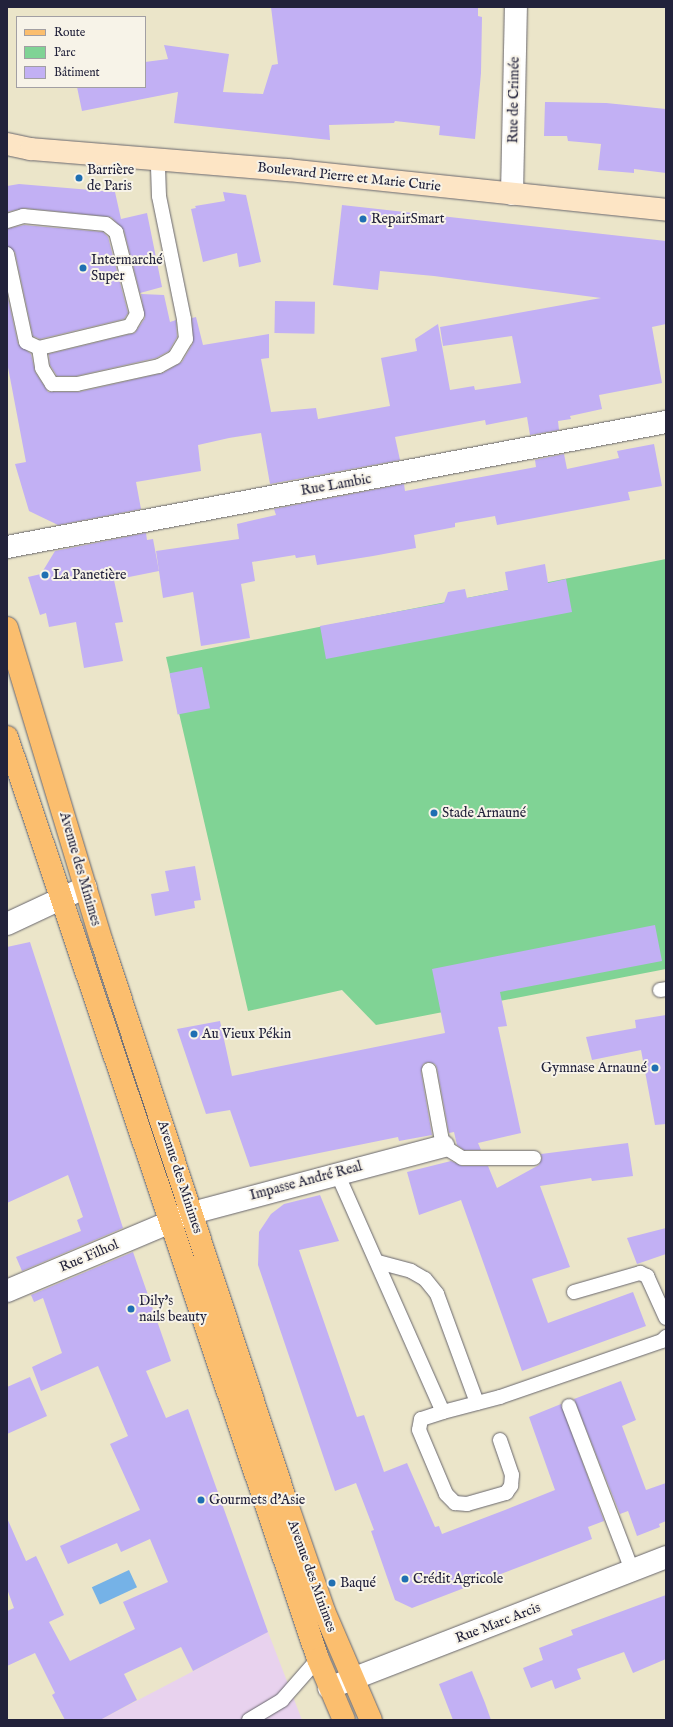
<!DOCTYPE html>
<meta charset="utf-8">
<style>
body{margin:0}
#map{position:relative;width:673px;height:1727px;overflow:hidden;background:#ebe5c9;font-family:"IM FELL English",serif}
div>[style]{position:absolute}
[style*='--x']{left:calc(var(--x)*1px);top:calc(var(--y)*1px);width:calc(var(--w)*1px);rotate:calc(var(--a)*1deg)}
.built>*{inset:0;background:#e8d2ee}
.green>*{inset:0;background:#80d395}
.water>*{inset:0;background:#75b2e7;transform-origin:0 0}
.building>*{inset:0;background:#c2b0f4;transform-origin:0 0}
.roads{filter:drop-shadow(0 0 1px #68666d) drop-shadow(0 0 1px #68666d)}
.service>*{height:14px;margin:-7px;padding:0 7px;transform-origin:7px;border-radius:7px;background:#fff}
.minor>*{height:22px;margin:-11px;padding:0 11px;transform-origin:11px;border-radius:11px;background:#fff}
.secondary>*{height:22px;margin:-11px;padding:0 11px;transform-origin:11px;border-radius:11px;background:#fde5c5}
.primary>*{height:22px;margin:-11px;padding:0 11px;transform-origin:11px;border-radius:11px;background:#fbbe6e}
.dots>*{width:11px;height:11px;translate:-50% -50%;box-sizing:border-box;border:2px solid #f7f3e8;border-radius:50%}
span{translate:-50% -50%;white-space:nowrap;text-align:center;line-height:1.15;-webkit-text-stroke:4px #f7f3e8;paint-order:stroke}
.street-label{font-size:14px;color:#22223b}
.poi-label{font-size:14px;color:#22223b}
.left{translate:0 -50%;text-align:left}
.right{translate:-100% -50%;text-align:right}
.frame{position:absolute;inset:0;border:8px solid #22223b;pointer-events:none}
.legend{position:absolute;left:16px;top:16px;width:130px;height:72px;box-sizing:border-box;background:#f7f3e8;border:1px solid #a29fa3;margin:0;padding:5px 7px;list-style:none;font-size:12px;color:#22223b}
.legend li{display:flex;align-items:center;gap:8px;height:20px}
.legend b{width:20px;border:1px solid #a29fa3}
</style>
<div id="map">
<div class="built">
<i style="clip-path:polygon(268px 1632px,302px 1720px,100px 1720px)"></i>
</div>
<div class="green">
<i style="clip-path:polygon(666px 559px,666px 969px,376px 1025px,342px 990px,248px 1011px,166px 657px)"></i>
</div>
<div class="water">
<i style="left:129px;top:1570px;width:19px;height:41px;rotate:65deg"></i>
</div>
<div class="building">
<i style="clip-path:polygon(271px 7px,478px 7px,478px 16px,482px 17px,481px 73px,475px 139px,439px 135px,440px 126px,395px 121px,394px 123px,329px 125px,330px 140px,174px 123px,178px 92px,82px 111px,77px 87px,145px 87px,145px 62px,168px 59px,164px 45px,229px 54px,223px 92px,263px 94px,272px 65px,278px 64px)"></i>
<i style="clip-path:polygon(545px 102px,606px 103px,666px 109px,666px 173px,634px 169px,634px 173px,598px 170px,601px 144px,568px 141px,567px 136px,544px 136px)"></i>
<i style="clip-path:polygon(19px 184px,115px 192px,121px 219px,147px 213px,162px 287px,140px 293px,124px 230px,111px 217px,24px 208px,7px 212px,7px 186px)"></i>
<i style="clip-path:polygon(223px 192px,246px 195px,261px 262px,239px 267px,237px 253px,203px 262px,191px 209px,196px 208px,195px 206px,225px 201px)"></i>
<i style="clip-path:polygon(342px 205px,666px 241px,666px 324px,652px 327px,662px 383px,599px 395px,602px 409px,570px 416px,571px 419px,558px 421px,559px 430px,530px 435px,527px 417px,486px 425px,485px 420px,395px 437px,400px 460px,270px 484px,261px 433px,229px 438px,198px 445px,201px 471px,136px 482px,141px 509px,58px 525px,29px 511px,15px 464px,26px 462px,7px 362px,7px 294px,18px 344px,31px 354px,35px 372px,48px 392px,79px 392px,163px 373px,182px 362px,193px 343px,192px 318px,196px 317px,203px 345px,269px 334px,269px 358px,261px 359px,271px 412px,316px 408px,318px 419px,390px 406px,381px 358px,417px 351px,415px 339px,438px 324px,450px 390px,474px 386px,475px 390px,521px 383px,512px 336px,443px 346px,440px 327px,601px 298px,434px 276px,380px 271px,378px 290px,333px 285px)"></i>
<i style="clip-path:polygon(24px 225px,103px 232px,108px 237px,128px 313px,124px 319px,40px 339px,33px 336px,15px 252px,7px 246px,7px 229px)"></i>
<i style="clip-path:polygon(141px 294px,164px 295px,170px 322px,176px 320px,177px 337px,169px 351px,156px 358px,76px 376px,57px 376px,50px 365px,49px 354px,135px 333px,145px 318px)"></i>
<i style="left:275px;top:301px;width:40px;height:32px;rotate:1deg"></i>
<i style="clip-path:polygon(654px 444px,662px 486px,628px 492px,630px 500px,497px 525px,495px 516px,455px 523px,455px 527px,414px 535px,416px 548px,373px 556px,317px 565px,315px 555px,296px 558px,295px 555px,252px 562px,255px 581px,241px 584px,250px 638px,201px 646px,193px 592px,163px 598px,156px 551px,239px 539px,237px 524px,276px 515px,274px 509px,404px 484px,405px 491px,536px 467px,535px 460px,564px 454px,567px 469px,619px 458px,617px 451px)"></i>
<i style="clip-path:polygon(146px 533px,147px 540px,153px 539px,159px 571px,114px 580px,123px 622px,115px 623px,123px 661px,84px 668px,76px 622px,49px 627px,46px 613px,40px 615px,28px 577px,41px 574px,55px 551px)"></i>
<i style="clip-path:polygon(545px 564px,548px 583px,566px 579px,572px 612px,326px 659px,320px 626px,444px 603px,448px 592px,465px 589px,467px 598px,508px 590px,505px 572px)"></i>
<i style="left:202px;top:667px;width:42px;height:33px;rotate:79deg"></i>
<i style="clip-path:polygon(195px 866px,201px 900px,194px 901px,195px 908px,155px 916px,151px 894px,169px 891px,165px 871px)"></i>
<i style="clip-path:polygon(655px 925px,662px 961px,500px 992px,507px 1026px,498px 1027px,521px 1133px,478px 1143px,481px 1150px,464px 1150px,457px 1145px,454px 1132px,449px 1133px,437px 1068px,435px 1064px,428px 1062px,423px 1064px,421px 1072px,432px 1135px,399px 1141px,398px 1137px,250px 1167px,230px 1110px,206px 1114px,177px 1029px,220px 1021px,232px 1076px,445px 1033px,432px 969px)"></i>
<i style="clip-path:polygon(30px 942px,123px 1228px,22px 1271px,16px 1257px,81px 1231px,77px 1220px,83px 1217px,68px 1175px,7px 1203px,7px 947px)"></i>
<i style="clip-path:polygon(666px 1015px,666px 1124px,655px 1125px,641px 1050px,592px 1060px,586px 1037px,636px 1028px,635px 1020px)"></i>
<i style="clip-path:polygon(628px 1143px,633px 1176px,592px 1181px,591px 1178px,540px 1186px,570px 1267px,532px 1279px,548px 1323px,633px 1292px,646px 1326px,522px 1371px,461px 1200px,419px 1215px,407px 1172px,451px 1161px,462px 1166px,488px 1166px,497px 1188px,539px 1165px,542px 1158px,541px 1154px)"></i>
<i style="clip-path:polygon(320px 1195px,339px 1241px,299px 1250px,357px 1417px,364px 1415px,384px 1472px,407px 1463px,435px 1527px,439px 1526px,442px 1534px,505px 1510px,555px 1490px,529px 1417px,561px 1404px,604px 1521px,588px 1527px,592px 1539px,412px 1608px,395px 1600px,371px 1531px,374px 1530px,356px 1483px,335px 1491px,258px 1265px,259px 1232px,271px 1214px,284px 1204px)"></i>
<i style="clip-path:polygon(666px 1228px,666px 1254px,637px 1264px,627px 1238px)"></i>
<i style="clip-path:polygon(133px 1252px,171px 1361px,146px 1371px,166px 1418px,188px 1409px,268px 1632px,193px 1671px,181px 1647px,124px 1674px,137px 1700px,100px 1720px,65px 1720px,52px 1695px,55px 1693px,35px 1653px,7px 1666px,7px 1611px,14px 1608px,7px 1589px,7px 1518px,26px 1561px,36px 1556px,64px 1615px,49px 1622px,70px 1661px,135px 1629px,123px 1602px,168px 1582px,150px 1539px,121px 1552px,117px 1543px,68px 1564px,60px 1546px,140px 1510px,110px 1444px,128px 1436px,98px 1366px,41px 1391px,32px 1367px,62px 1353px,43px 1298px,34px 1302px,31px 1295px)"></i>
<i style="clip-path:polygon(30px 1377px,47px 1416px,7px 1434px,7px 1387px)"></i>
<i style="clip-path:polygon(621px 1381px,636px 1420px,622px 1426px,646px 1490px,666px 1483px,666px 1521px,659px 1524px,660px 1527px,637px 1536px,628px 1511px,620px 1514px,574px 1399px)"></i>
<i style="clip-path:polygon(666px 1595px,666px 1659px,633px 1673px,624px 1652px,577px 1669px,581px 1679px,555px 1689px,552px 1680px,531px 1688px,523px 1668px,543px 1660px,539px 1648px,573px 1635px,571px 1630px)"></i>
<i style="clip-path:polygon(472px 1671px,485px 1703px,491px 1720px,453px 1720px,439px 1684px)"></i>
</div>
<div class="roads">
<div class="service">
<i style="--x:7;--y:221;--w:17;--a:-17"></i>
<i style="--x:23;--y:216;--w:83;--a:5.5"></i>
<i style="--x:106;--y:224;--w:13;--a:39"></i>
<i style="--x:116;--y:232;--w:85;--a:75.6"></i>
<i style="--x:137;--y:314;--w:14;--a:120"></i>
<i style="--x:130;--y:326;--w:94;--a:166.4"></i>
<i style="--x:39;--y:348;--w:14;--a:-155"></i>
<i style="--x:26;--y:342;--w:90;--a:-102.2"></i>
<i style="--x:39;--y:348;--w:20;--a:81"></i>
<i style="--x:42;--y:368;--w:19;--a:58"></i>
<i style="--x:52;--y:384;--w:25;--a:0"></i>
<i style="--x:77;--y:384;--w:84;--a:-12.4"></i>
<i style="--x:159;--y:366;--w:18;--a:-29"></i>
<i style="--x:175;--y:357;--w:21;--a:-59"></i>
<i style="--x:186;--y:339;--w:20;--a:-96"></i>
<i style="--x:184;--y:319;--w:126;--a:-101.5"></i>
<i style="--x:159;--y:196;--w:37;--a:-92"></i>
<i style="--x:660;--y:990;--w:6;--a:-9"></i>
<i style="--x:429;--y:1070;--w:77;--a:79.6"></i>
<i style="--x:443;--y:1146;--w:22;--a:32"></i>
<i style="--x:462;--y:1158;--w:72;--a:0"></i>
<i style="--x:337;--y:1173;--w:261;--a:66.1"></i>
<i style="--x:443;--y:1412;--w:59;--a:-14.7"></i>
<i style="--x:500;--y:1397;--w:171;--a:-19.1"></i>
<i style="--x:662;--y:1341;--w:6;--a:-45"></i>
<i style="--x:378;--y:1262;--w:34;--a:15"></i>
<i style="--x:411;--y:1271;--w:16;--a:30"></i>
<i style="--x:425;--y:1279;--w:19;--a:51"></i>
<i style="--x:437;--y:1294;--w:116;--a:69.8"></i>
<i style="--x:574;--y:1292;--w:69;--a:-16.1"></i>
<i style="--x:640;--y:1273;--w:8;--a:23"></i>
<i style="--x:647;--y:1276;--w:46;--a:65.7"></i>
<i style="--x:569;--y:1406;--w:176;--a:69"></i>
<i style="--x:443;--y:1412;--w:23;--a:162"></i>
<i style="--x:421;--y:1419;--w:11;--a:100"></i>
<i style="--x:419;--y:1430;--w:69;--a:67.1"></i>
<i style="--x:446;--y:1494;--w:13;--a:45"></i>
<i style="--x:455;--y:1503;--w:12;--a:5"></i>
<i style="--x:467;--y:1504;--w:41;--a:-15.8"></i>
<i style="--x:506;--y:1493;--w:9;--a:-54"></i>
<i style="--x:511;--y:1486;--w:11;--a:-85"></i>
<i style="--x:512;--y:1475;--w:37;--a:-109"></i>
<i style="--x:249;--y:1720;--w:39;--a:-31"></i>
<i style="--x:282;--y:1700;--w:55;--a:-48.7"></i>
</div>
<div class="minor">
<i style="--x:512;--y:194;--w:187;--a:-88.8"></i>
<i style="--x:7;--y:547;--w:671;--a:-10.74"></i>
<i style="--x:7;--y:924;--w:87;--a:-25.1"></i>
<i style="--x:7;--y:1291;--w:201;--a:-22.9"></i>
<i style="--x:192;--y:1213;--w:260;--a:-14.9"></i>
<i style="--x:329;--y:1688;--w:362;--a:-21.2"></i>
</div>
<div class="secondary">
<i style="--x:7;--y:144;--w:25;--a:12"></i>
<i style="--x:31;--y:149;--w:258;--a:4.7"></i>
<i style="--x:288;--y:170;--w:380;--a:6"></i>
</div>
<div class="primary">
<i style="--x:7;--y:628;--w:328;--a:73.2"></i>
<i style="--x:102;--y:942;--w:595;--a:71.78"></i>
<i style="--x:288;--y:1507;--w:110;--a:70.9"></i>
<i style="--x:324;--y:1611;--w:119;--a:66.7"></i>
<i style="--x:7;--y:737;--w:973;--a:71.36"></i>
<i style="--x:318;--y:1659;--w:66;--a:66.9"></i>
</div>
</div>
<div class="dots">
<i style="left:79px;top:178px;background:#1f6fb2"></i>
<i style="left:363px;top:219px;background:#1f6fb2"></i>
<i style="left:83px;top:268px;background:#1f6fb2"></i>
<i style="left:45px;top:575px;background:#1f6fb2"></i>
<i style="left:434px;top:813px;background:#1f6fb2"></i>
<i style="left:194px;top:1034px;background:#1f6fb2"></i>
<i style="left:655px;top:1068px;background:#1f6fb2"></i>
<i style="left:131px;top:1309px;background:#1f6fb2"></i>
<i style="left:201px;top:1500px;background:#1f6fb2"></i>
<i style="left:405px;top:1579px;background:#1f6fb2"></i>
<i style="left:332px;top:1583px;background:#1f6fb2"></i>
</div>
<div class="street-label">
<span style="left:514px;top:100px;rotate:-89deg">Rue de Crimée</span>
<span style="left:349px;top:177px;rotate:6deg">Boulevard Pierre et Marie Curie</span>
<span style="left:336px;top:485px;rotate:-10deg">Rue Lambic</span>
<span style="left:80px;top:869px;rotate:74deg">Avenue des Minimes</span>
<span style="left:180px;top:1177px;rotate:72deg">Avenue des Minimes</span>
<span style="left:306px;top:1181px;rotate:-15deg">Impasse André Real</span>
<span style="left:89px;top:1256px;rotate:-23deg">Rue Filhol</span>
<span style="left:312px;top:1576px;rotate:70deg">Avenue des Minimes</span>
<span style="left:498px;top:1623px;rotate:-21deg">Rue Marc Arcis</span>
</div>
<div class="poi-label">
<span class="left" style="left:87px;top:178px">Barrière<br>de Paris</span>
<span class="left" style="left:371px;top:219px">RepairSmart</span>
<span class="left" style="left:91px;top:268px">Intermarché<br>Super</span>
<span class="left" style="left:53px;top:575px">La Panetière</span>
<span class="left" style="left:442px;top:813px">Stade Arnauné</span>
<span class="left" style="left:202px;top:1034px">Au Vieux Pékin</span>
<span class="right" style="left:647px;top:1068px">Gymnase Arnauné</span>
<span class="left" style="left:139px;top:1309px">Dily's<br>nails beauty</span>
<span class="left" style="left:209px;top:1500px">Gourmets d'Asie</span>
<span class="left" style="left:413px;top:1579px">Crédit Agricole</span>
<span class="left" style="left:340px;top:1583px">Baqué</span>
</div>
<div class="frame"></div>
<ul class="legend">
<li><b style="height:5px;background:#fbbe6e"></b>Route</li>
<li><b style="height:11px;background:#80d395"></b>Parc</li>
<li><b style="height:11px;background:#c2b0f4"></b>Bâtiment</li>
</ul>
</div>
